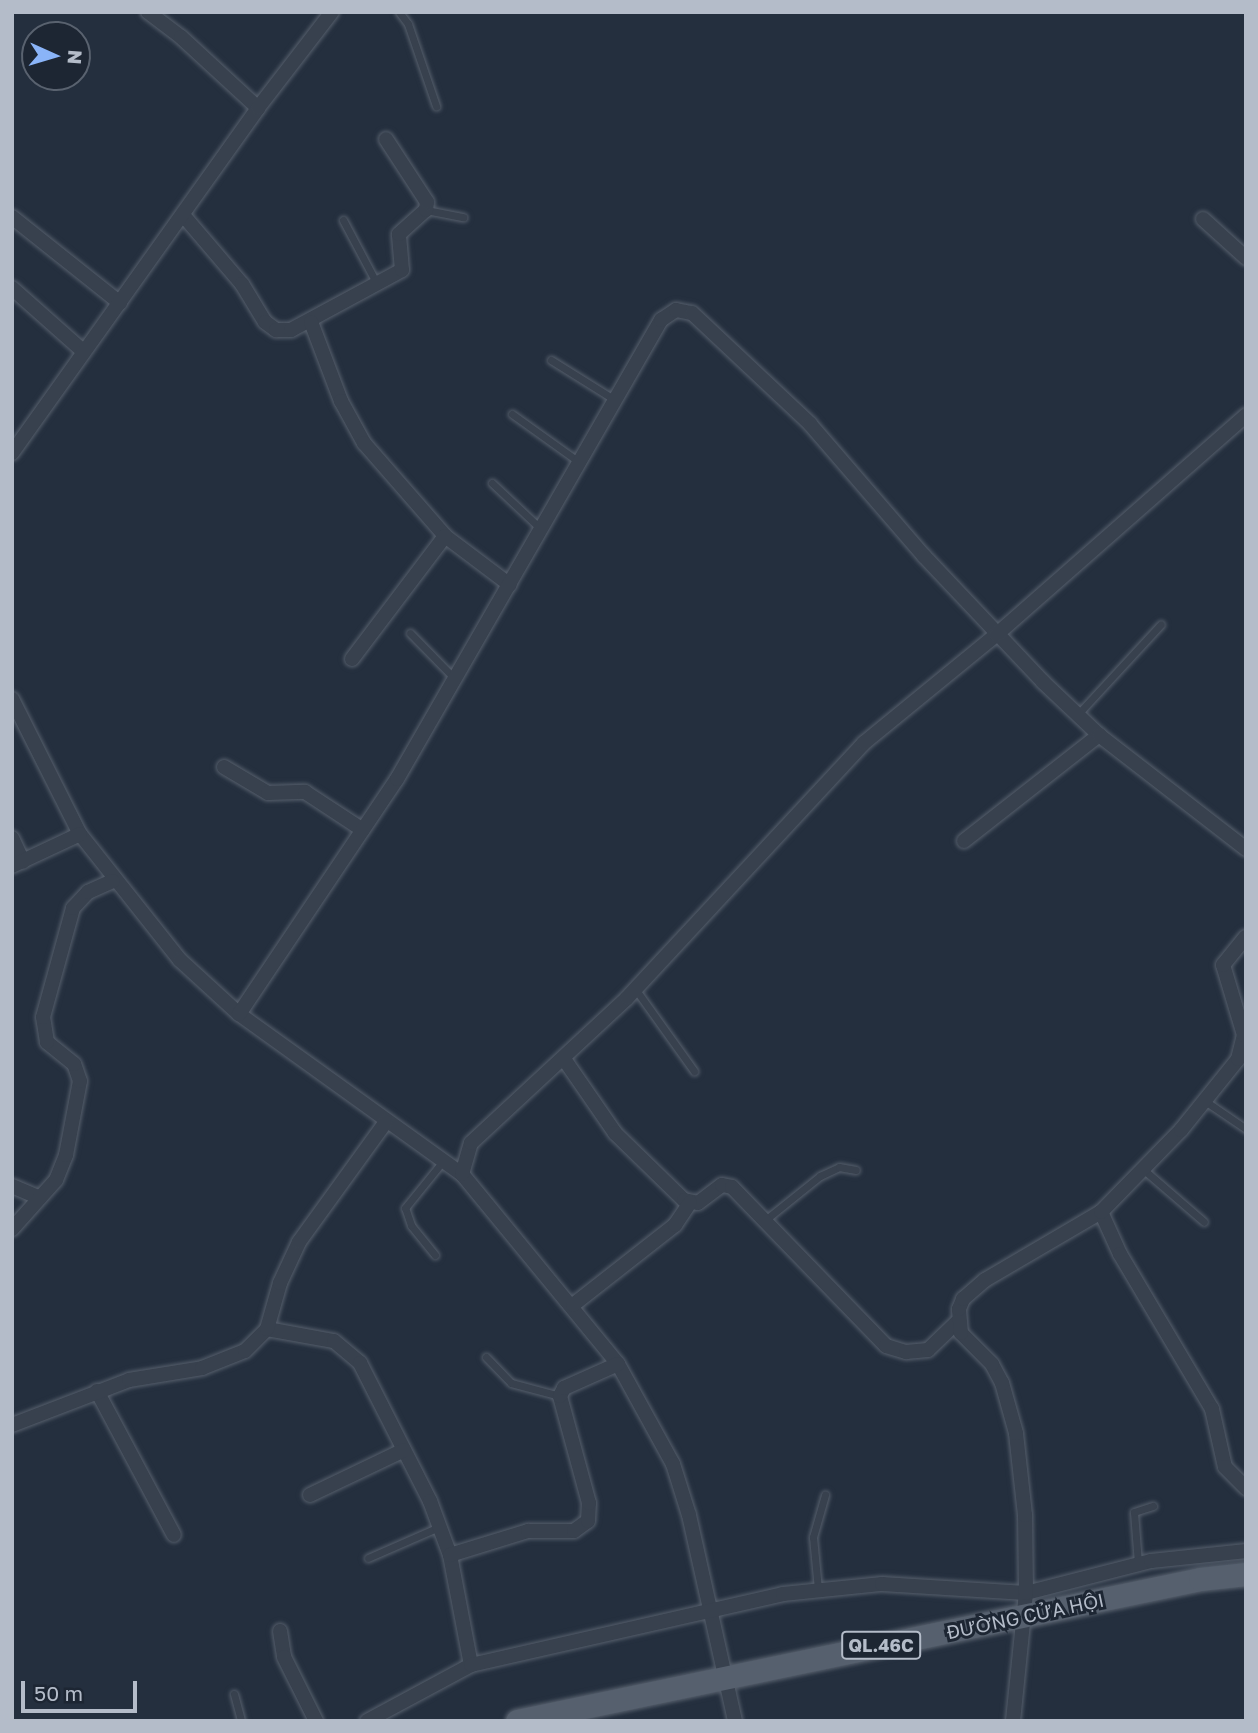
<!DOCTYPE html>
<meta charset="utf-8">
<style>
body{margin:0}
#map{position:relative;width:1258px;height:1733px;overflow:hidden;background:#242f3e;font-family:"Golos Text",sans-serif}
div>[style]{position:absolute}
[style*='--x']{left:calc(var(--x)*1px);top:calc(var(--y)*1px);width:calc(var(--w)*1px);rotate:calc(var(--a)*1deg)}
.roads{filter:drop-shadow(0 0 2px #565f6c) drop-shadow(0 0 2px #565f6c)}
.service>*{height:7px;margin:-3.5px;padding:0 3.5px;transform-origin:3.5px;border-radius:3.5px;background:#38414e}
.minor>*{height:14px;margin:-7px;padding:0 7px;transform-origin:7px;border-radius:7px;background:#38414e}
.primary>*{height:23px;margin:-11.5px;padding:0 11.5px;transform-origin:11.5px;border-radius:11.5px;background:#56606e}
span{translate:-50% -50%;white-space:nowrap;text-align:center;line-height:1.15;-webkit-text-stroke:6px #1d2633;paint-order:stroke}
.shield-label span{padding:2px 5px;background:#1d2633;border:2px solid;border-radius:5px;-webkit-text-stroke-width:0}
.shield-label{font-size:18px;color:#b4bcc9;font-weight:700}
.street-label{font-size:19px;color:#b4bcc9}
.frame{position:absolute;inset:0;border:14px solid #b4bcc9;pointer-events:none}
.north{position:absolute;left:21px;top:21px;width:70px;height:70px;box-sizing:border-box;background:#1d2633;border:2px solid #59626f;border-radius:50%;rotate:94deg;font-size:19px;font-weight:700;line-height:28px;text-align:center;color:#b4bcc9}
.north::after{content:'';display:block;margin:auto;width:24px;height:32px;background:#8ab4f8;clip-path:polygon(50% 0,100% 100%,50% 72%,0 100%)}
.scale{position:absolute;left:21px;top:1681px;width:116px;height:32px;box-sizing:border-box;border:4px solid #b4bcc9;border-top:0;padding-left:9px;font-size:21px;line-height:24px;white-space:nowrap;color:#b4bcc9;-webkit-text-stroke:5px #1d2633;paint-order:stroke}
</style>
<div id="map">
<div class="roads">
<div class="service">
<i style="--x:399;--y:12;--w:15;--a:53"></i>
<i style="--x:408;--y:24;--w:87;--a:71.1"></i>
<i style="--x:426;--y:210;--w:38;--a:11"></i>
<i style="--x:343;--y:220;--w:72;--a:62"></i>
<i style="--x:551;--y:360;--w:75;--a:32"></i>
<i style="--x:512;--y:414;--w:82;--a:35.6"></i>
<i style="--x:492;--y:483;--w:66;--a:43.2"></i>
<i style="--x:410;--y:633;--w:66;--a:45.6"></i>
<i style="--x:1078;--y:714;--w:122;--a:-47.3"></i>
<i style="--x:636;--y:990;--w:100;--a:54.4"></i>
<i style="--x:1205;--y:1101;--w:50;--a:34.3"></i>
<i style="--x:1144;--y:1170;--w:79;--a:40.9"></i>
<i style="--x:764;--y:1221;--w:72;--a:-38.8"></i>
<i style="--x:820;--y:1176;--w:21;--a:-25"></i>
<i style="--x:839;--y:1167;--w:17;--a:10"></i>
<i style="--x:435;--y:1255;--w:38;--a:-129"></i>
<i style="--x:411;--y:1225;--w:18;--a:-109"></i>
<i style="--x:405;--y:1208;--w:60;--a:-51"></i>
<i style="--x:486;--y:1357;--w:36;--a:46"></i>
<i style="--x:511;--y:1383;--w:51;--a:14.9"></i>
<i style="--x:368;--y:1558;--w:77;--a:-23.6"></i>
<i style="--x:1138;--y:1563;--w:51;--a:-94.5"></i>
<i style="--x:1134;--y:1512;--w:20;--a:-18"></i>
<i style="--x:818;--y:1589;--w:52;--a:-95.5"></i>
<i style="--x:813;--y:1537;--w:44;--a:-74.1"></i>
<i style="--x:234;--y:1694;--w:28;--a:75"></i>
</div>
<div class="minor">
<i style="--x:148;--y:12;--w:41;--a:37.1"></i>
<i style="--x:181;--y:37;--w:105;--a:42.7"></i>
<i style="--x:183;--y:215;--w:91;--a:49.5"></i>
<i style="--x:242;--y:284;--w:44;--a:58.8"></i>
<i style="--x:265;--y:322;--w:14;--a:36"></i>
<i style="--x:276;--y:330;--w:15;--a:0"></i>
<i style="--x:291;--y:330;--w:126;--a:-28.4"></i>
<i style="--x:402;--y:270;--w:36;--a:-95"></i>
<i style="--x:399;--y:234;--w:36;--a:-42"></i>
<i style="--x:426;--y:210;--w:8;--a:-83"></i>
<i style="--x:427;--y:202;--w:75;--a:-123.1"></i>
<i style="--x:12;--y:217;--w:138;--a:38.5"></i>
<i style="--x:1203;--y:219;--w:58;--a:42.2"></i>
<i style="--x:12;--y:288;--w:96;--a:41.6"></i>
<i style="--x:311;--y:322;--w:85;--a:69.2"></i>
<i style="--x:341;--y:401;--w:48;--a:61.3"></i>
<i style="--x:364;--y:443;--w:123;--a:48.9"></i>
<i style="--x:445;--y:536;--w:81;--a:37"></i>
<i style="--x:12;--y:453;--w:424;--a:-54.5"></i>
<i style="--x:258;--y:108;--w:121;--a:-52.4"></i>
<i style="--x:352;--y:659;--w:154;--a:-52.9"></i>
<i style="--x:12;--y:699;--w:151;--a:63.3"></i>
<i style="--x:80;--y:834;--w:161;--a:51.6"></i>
<i style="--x:180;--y:960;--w:80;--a:42.5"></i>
<i style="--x:239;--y:1014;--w:274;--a:35.7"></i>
<i style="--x:462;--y:1174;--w:246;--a:50.6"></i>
<i style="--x:618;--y:1364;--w:114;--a:61.2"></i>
<i style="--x:673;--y:1464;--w:53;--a:72.6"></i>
<i style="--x:689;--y:1515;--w:211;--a:77.4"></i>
<i style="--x:224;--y:767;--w:51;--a:30.6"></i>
<i style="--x:268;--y:793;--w:37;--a:-2"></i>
<i style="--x:305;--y:792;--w:69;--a:33.2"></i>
<i style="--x:12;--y:838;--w:26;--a:65"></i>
<i style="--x:964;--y:841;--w:172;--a:-38.1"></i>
<i style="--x:12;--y:866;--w:75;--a:-25.2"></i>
<i style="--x:239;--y:1014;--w:283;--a:-56.1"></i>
<i style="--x:397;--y:779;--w:530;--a:-60.09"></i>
<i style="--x:661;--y:320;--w:18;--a:-34"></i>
<i style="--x:676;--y:310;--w:16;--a:11"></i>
<i style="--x:692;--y:313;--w:162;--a:43.2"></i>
<i style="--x:810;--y:424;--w:174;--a:49.2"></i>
<i style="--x:924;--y:556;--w:173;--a:46.6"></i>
<i style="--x:1043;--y:682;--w:77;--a:43.4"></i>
<i style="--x:1099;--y:735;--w:186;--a:37.8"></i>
<i style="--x:564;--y:1059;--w:90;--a:55.4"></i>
<i style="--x:615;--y:1133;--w:96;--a:44.2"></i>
<i style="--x:684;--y:1200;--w:14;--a:12"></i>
<i style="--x:698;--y:1203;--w:30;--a:-37"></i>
<i style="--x:722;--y:1185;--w:10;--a:11"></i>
<i style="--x:732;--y:1187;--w:221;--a:45.9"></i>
<i style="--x:886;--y:1346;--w:21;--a:17"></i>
<i style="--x:906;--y:1352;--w:22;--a:-5"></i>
<i style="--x:928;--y:1350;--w:40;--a:-44"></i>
<i style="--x:462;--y:1174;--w:32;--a:-74"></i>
<i style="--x:471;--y:1143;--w:213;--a:-42.9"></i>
<i style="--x:627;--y:998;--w:348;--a:-47.1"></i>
<i style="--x:864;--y:743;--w:171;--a:-39.3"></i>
<i style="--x:996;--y:635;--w:333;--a:-41.3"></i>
<i style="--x:12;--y:1186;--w:30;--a:23"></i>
<i style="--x:1101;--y:1212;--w:46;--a:65.7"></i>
<i style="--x:1120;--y:1254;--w:180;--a:59.3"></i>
<i style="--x:1212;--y:1409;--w:59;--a:77.4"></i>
<i style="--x:1225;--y:1467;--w:30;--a:45"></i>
<i style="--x:12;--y:1229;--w:66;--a:-48.1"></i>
<i style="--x:56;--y:1180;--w:27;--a:-68"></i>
<i style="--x:66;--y:1155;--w:75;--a:-79.3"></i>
<i style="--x:80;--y:1081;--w:18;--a:-109"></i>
<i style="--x:74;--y:1064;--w:35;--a:-141"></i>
<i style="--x:47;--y:1042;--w:25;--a:-99"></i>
<i style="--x:43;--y:1017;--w:113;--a:-74.6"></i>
<i style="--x:73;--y:908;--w:22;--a:-47"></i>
<i style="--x:88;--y:892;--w:27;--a:-24"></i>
<i style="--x:573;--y:1305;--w:130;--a:-38.1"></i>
<i style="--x:675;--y:1225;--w:27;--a:-56"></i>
<i style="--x:267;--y:1329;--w:68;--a:10.2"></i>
<i style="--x:334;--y:1341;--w:34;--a:40"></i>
<i style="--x:360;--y:1363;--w:155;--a:63.1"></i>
<i style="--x:430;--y:1501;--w:58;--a:69.7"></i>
<i style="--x:450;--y:1555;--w:112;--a:79.2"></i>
<i style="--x:97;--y:1391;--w:163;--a:61.9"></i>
<i style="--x:12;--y:1425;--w:125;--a:-21"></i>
<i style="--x:129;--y:1380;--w:74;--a:-9.3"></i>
<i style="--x:202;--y:1368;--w:46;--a:-21.6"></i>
<i style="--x:245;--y:1351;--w:31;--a:-45"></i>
<i style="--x:267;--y:1329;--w:48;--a:-74.2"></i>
<i style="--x:280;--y:1283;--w:45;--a:-65.1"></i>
<i style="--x:299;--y:1242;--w:148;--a:-54.1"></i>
<i style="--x:310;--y:1495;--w:104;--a:-25.6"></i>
<i style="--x:450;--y:1555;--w:82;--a:-17.1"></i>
<i style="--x:528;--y:1531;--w:46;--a:0"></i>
<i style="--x:574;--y:1531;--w:17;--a:-36"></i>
<i style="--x:588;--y:1521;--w:18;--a:-87"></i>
<i style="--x:589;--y:1503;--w:111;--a:-105.2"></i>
<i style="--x:560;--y:1396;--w:9;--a:-63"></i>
<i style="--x:564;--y:1388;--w:59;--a:-24"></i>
<i style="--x:280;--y:1631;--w:26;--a:81"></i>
<i style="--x:284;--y:1657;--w:72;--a:63.4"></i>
<i style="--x:367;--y:1721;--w:118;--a:-28.3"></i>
<i style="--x:471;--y:1665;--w:320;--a:-12.8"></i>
<i style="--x:783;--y:1594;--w:100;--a:-5.8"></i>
<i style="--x:882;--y:1584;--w:144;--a:3.6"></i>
<i style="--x:1026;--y:1593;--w:129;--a:-14.4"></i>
<i style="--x:1151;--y:1561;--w:96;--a:-6"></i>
<i style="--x:1013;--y:1721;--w:129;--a:-84.2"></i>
<i style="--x:1026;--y:1593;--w:78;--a:-90.7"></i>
<i style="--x:1025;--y:1515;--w:82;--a:-96.3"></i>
<i style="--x:1016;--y:1433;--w:52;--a:-105.6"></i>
<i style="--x:1002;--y:1383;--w:21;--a:-118"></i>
<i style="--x:992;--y:1364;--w:44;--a:-135"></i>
<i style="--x:961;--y:1333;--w:24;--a:-95"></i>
<i style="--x:959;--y:1309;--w:11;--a:-68"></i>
<i style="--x:963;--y:1299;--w:29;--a:-41"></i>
<i style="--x:985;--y:1280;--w:134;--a:-30.4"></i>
<i style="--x:1101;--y:1212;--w:115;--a:-45.7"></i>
<i style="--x:1181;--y:1130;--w:91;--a:-51.2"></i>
<i style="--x:1238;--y:1059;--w:25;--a:-76"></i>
<i style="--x:1244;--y:1035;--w:73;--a:-106.7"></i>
<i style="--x:1223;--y:965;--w:36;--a:-51"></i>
</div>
<div class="primary">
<i style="--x:517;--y:1721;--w:698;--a:-11.74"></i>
<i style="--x:1200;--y:1579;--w:46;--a:-6.2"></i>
</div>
</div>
<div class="shield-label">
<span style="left:881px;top:1645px">QL.46C</span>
</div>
<div class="street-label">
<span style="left:1025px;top:1616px;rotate:-12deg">ĐƯỜNG CỬA HỘI</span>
</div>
<div class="frame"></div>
<div class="north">N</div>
<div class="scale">50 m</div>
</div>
